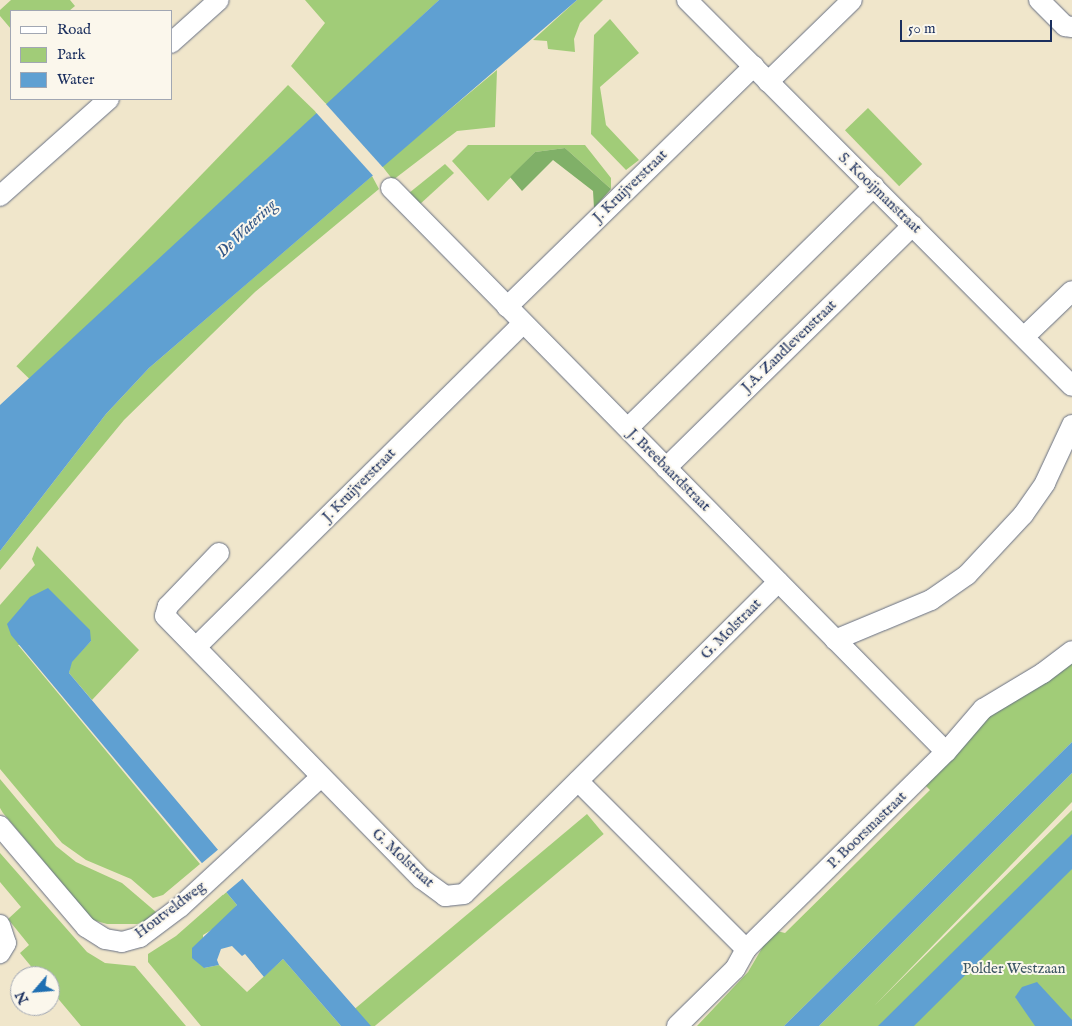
<!DOCTYPE html>
<style>
body{margin:0}
#map{position:relative;width:1072px;height:1026px;overflow:hidden;background:#f0e6cb;font-family:"IM FELL English",serif}
div>[style]{position:absolute}
[style*='--x']{left:calc(var(--x)*1px);top:calc(var(--y)*1px);width:calc(var(--w)*1px);rotate:calc(var(--a)*1deg)}
.green>*{inset:0;background:#a1cc78;transform-origin:0 0}
.forest>*{inset:0;background:#80b068}
.water>*{inset:0;background:#5fa0d2}
.pier>*{inset:0;background:#f0e6cb;transform-origin:0 0}
.roads{filter:drop-shadow(0 0 1px #666f84) drop-shadow(0 0 1px #666f84)}
.minor>*{height:20px;margin:-10px;padding:0 10px;transform-origin:10px;border-radius:10px;background:#fff}
span{translate:-50% -50%;white-space:nowrap;text-align:center;line-height:1.15;-webkit-text-stroke:4px #fbf7ec;paint-order:stroke}
.street-label{font-size:15px;color:#1b2f5e}
.park-label{font-size:15px;color:#3c5664}
.water-label{font-size:16px;color:#335787;font-style:italic}
.legend{position:absolute;left:10px;top:10px;width:162px;height:90px;box-sizing:border-box;background:#fbf7ec;border:1px solid #a1a7b3;margin:0;padding:6px 9px;list-style:none;font-size:15px;color:#1b2f5e}
.legend li{display:flex;align-items:center;gap:10px;height:25px}
.legend b{width:25px;border:1px solid #a1a7b3}
.north{position:absolute;left:10px;top:966px;width:50px;height:50px;box-sizing:border-box;background:#fbf7ec;border:1px solid #a1a7b3;border-radius:50%;rotate:243deg;font-size:14px;font-weight:700;line-height:20px;text-align:center;color:#1b2f5e}
.north::after{content:'';display:block;margin:auto;width:18px;height:22px;background:#1f6fb2;clip-path:polygon(50% 0,100% 100%,50% 72%,0 100%)}
.scale{position:absolute;left:900px;top:20px;width:152px;height:22px;box-sizing:border-box;border:2px solid #1b2f5e;border-top:0;padding-left:6px;font-size:15px;line-height:18px;white-space:nowrap;color:#1b2f5e;-webkit-text-stroke:4px #fbf7ec;paint-order:stroke}
</style>
<div id="map">
<div class="green">
<i style="clip-path:polygon(11px 0,70px 0,75px 6px,69px 11px,11px 11px,11px 29px,0 16px,0 10px)"></i>
<i style="clip-path:polygon(305px 0,439px 0,327px 105px,291px 66px,325px 23px)"></i>
<i style="clip-path:polygon(577px 0,603px 0,580px 23px,574px 39px,575px 52px,548px 49px,547px 41px,533px 40px)"></i>
<i style="clip-path:polygon(610px 19px,639px 53px,600px 87px,606px 125px,639px 160px,626px 170px,591px 134px,594px 35px)"></i>
<i style="clip-path:polygon(497px 70px,495px 127px,457px 131px,393px 180px,382px 166px)"></i>
<i style="left:288px;top:85px;width:42px;height:391px;rotate:44deg"></i>
<i style="left:868px;top:108px;width:78px;height:32px;rotate:46deg"></i>
<i style="clip-path:polygon(468px 145px,585px 145px,611px 178px,611px 189px,565px 148px,535px 152px,488px 201px,452px 161px)"></i>
<i style="clip-path:polygon(445px 164px,454px 173px,419px 205px,409px 193px)"></i>
<i style="clip-path:polygon(372px 176px,379px 189px,255px 292px,124px 420px,0 570px,0 551px,106px 414px,149px 368px)"></i>
<i style="clip-path:polygon(37px 546px,139px 650px,92px 700px,69px 673px,71px 662px,91px 641px,18px 645px,200px 864px,163px 895px,153px 898px,131px 879px,86px 860px,62px 843px,0 769px,0 605px,35px 565px,32px 559px)"></i>
<i style="clip-path:polygon(1072px 660px,1072px 742px,784px 1026px,697px 1026px,748px 972px,765px 943px,777px 931px,785px 933px,930px 790px,925px 785px,984px 718px)"></i>
<i style="clip-path:polygon(1072px 773px,1072px 802px,875px 1005px,1072px 810px,1072px 1026px,819px 1026px)"></i>
<i style="clip-path:polygon(0 779px,56px 846px,76px 862px,122px 883px,156px 912px,141px 924px,107px 924px,93px 920px,3px 813px,0 808px)"></i>
<i style="left:587px;top:814px;width:26px;height:303px;rotate:50deg"></i>
<i style="clip-path:polygon(0 853px,87px 952px,105px 963px,135px 966px,186px 1026px,81px 1026px,50px 989px,50px 976px,39px 976px,20px 953px,29px 945px,8px 919px,21px 907px,0 882px)"></i>
<i style="clip-path:polygon(226px 892px,237px 905px,220px 925px,203px 935px,204px 968px,219px 965px,247px 992px,283px 959px,341px 1026px,201px 1026px,148px 962px,148px 954px,176px 936px)"></i>
</div>
<div class="forest">
<i style="clip-path:polygon(565px 148px,611px 189px,594px 208px,593px 191px,553px 160px,522px 191px,510px 177px,535px 152px)"></i>
</div>
<div class="water">
<i style="clip-path:polygon(439px 0,577px 0,149px 368px,106px 414px,0 551px,0 405px)"></i>
<i style="clip-path:polygon(48px 588px,90px 630px,91px 641px,72px 662px,69px 673px,246px 883px,371px 1026px,341px 1026px,283px 959px,264px 977px,245px 954px,242px 956px,232px 946px,221px 949px,217px 960px,219px 965px,204px 968px,192px 958px,192px 948px,237px 905px,11px 635px,7px 624px,30px 597px)"></i>
<i style="clip-path:polygon(1072px 742px,1072px 773px,819px 1026px,784px 1026px)"></i>
<i style="clip-path:polygon(1072px 834px,1072px 869px,914px 1026px,878px 1026px)"></i>
<i style="clip-path:polygon(1037px 982px,1072px 1020px,1072px 1026px,1035px 1026px,1015px 997px,1022px 987px)"></i>
</div>
<div class="pier">
<i style="left:325px;top:103px;width:88px;height:13px;rotate:48deg"></i>
<i style="left:220px;top:848px;width:38px;height:28px;rotate:50deg"></i>
</div>
<div class="roads">
<div class="minor">
<i style="--x:687;--y:0;--w:545;--a:45.07"></i>
<i style="--x:1039;--y:0;--w:37;--a:45"></i>
<i style="--x:1065;--y:26;--w:7;--a:8"></i>
<i style="--x:171;--y:43;--w:64;--a:-41.9"></i>
<i style="--x:768;--y:82;--w:117;--a:-44.3"></i>
<i style="--x:391;--y:188;--w:791;--a:45.46"></i>
<i style="--x:0;--y:196;--w:146;--a:-41.7"></i>
<i style="--x:507;--y:307;--w:345;--a:-44.3"></i>
<i style="--x:1024;--y:337;--w:66;--a:-43.8"></i>
<i style="--x:628;--y:428;--w:345;--a:-44.5"></i>
<i style="--x:666;--y:468;--w:346;--a:-44.5"></i>
<i style="--x:219;--y:553;--w:74;--a:133.9"></i>
<i style="--x:168;--y:606;--w:10;--a:107"></i>
<i style="--x:165;--y:616;--w:368;--a:45.7"></i>
<i style="--x:422;--y:879;--w:29;--a:36"></i>
<i style="--x:445;--y:896;--w:19;--a:-6"></i>
<i style="--x:464;--y:894;--w:443;--a:-44.8"></i>
<i style="--x:835;--y:640;--w:104;--a:-22.6"></i>
<i style="--x:931;--y:600;--w:44;--a:-34.8"></i>
<i style="--x:967;--y:575;--w:82;--a:-47"></i>
<i style="--x:1023;--y:515;--w:39;--a:-55"></i>
<i style="--x:1045;--y:483;--w:64;--a:-65"></i>
<i style="--x:196;--y:647;--w:460;--a:-44.7"></i>
<i style="--x:578;--y:781;--w:238;--a:45"></i>
<i style="--x:0;--y:826;--w:133;--a:49.6"></i>
<i style="--x:86;--y:927;--w:22;--a:32"></i>
<i style="--x:105;--y:939;--w:17;--a:10"></i>
<i style="--x:122;--y:942;--w:19;--a:-16"></i>
<i style="--x:140;--y:937;--w:50;--a:-36.9"></i>
<i style="--x:180;--y:907;--w:192;--a:-42.7"></i>
<i style="--x:0;--y:925;--w:19;--a:72"></i>
<i style="--x:6;--y:943;--w:12;--a:121"></i>
<i style="--x:677;--y:1026;--w:81;--a:-44.5"></i>
<i style="--x:735;--y:969;--w:23;--a:-61"></i>
<i style="--x:746;--y:949;--w:281;--a:-44.6"></i>
<i style="--x:946;--y:752;--w:57;--a:-49.3"></i>
<i style="--x:983;--y:709;--w:70;--a:-31"></i>
<i style="--x:1043;--y:673;--w:36;--a:-37"></i>
</div>
</div>
<div class="street-label">
<span style="left:630px;top:186px;rotate:-44deg">J. Kruijverstraat</span>
<span style="left:880px;top:193px;rotate:44deg">S. Kooijmanstraat</span>
<span style="left:789px;top:346px;rotate:-44deg">J.A. Zandlevenstraat</span>
<span style="left:669px;top:470px;rotate:45deg">J. Breebaardstraat</span>
<span style="left:359px;top:485px;rotate:-45deg">J. Kruijverstraat</span>
<span style="left:731px;top:629px;rotate:-45deg">G. Molstraat</span>
<span style="left:867px;top:830px;rotate:-44deg">P. Boorsmastraat</span>
<span style="left:403px;top:858px;rotate:43deg">G. Molstraat</span>
<span style="left:170px;top:910px;rotate:-37deg">Houtveldweg</span>
</div>
<div class="park-label">
<span style="left:1014px;top:969px">Polder Westzaan</span>
</div>
<div class="water-label">
<span style="left:247px;top:229px;rotate:-44deg">De Watering</span>
</div>
<ul class="legend">
<li><b style="height:6px;background:#fff"></b>Road</li>
<li><b style="height:14px;background:#a1cc78"></b>Park</li>
<li><b style="height:14px;background:#5fa0d2"></b>Water</li>
</ul>
<div class="north">N</div>
<div class="scale">50 m</div>
</div>
